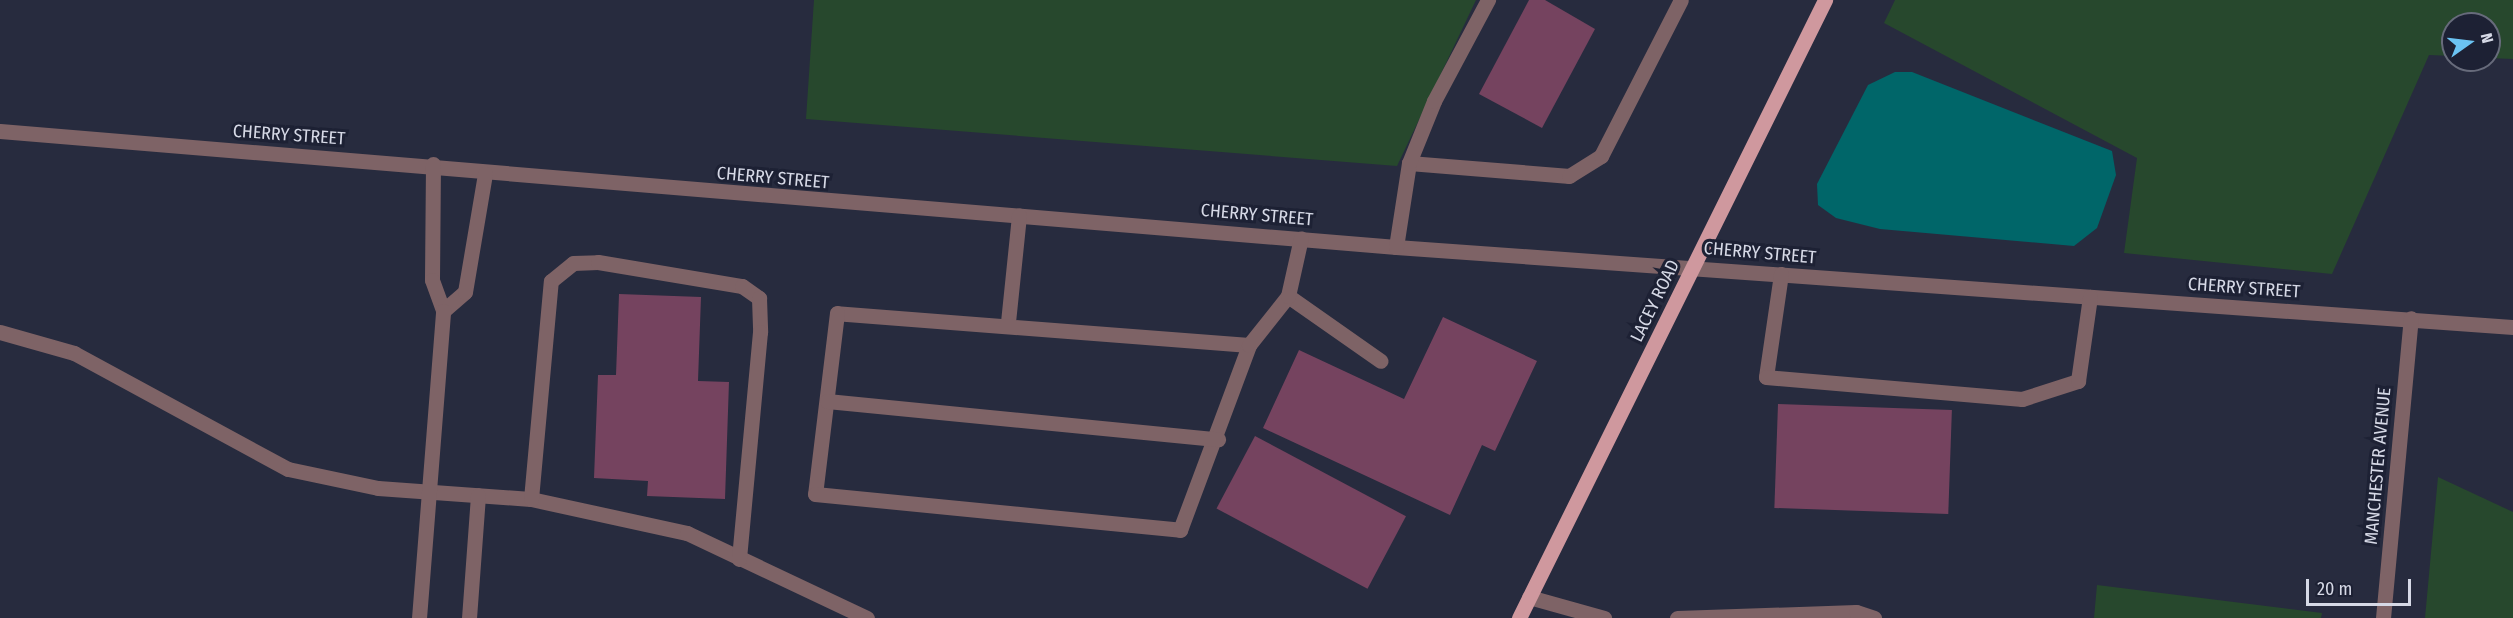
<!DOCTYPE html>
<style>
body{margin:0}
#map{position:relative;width:2513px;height:618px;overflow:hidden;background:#272b3e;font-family:"Fira Sans Condensed",sans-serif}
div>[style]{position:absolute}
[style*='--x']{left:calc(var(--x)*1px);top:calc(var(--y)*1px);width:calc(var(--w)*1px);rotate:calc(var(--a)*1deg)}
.green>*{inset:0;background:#27482d}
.water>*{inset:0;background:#006669}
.building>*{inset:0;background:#75435f;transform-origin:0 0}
.minor>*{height:15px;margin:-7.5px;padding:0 7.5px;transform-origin:7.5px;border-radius:7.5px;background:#7e6366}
.major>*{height:15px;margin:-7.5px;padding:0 7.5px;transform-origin:7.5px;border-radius:7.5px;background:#cf989e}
span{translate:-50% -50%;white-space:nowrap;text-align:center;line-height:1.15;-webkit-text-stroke:6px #1d2134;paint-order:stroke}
.street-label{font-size:18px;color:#d6d9e6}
.north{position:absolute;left:2441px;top:12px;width:60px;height:60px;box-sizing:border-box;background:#1d2134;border:2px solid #676b7b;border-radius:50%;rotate:76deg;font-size:16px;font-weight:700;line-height:24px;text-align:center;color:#d6d9e6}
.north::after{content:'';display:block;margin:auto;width:21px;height:27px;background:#6bc3f2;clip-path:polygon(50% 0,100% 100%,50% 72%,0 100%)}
.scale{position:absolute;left:2306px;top:579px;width:105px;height:27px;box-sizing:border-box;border:3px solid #d6d9e6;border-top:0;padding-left:8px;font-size:18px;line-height:21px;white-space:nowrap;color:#d6d9e6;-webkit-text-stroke:4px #1d2134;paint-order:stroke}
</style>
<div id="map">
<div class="green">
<i style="clip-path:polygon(814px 0,1476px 0,1397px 166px,806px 119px)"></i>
<i style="clip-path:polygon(1895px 0,2513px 0,2513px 59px,2489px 58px,2489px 24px,2453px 24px,2453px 56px,2429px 55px,2332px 274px,2124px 253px,2137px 158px,1884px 23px)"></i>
<i style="clip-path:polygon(2438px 477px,2513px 512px,2513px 618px,2425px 618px)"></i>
<i style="clip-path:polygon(2097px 585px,2322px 613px,2321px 618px,2094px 618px)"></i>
</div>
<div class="water">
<i style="clip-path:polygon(1895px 72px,1912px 72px,2112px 151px,2116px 175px,2097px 228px,2074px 246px,1880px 229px,1836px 218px,1818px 205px,1817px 184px,1868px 85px)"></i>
</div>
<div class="building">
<i style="clip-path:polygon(1529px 0,1545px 0,1595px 29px,1542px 128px,1479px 94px)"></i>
<i style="clip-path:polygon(619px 294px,701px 297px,698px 381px,729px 382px,725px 499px,647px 496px,648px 481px,594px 478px,598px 375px,616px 375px)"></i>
<i style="clip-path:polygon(1443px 317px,1537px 361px,1495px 451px,1482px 445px,1450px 515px,1263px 428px,1299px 350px,1404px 399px)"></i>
<i style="left:1778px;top:404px;width:174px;height:104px;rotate:2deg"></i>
<i style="left:1255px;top:436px;width:171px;height:82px;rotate:28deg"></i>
</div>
<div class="minor">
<i style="--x:0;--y:131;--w:1401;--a:4.75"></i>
<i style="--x:1396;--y:247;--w:1120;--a:4.1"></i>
<i style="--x:1409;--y:163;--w:161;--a:4.6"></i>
<i style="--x:1569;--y:176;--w:38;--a:-32"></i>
<i style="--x:1601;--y:156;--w:175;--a:-62.9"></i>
<i style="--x:433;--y:164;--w:116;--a:90.5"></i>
<i style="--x:432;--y:280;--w:33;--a:70"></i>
<i style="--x:443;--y:311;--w:29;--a:-41"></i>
<i style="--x:465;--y:292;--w:120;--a:-80.4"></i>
<i style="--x:1396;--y:247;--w:85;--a:-81.2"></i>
<i style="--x:1409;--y:163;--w:67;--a:-68"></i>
<i style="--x:1434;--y:101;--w:115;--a:-61.9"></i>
<i style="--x:1781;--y:274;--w:104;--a:98.3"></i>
<i style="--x:1766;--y:377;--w:257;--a:4.9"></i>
<i style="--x:2022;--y:399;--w:59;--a:-17.8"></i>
<i style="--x:2078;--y:381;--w:85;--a:-81.9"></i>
<i style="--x:1288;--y:296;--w:113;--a:35"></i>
<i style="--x:1008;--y:322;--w:107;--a:-84.1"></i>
<i style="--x:0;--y:332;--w:77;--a:15.8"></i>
<i style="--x:74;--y:353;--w:243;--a:28.5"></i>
<i style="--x:288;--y:469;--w:92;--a:11.9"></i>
<i style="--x:378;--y:488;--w:153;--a:4.1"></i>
<i style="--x:531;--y:499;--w:160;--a:12.3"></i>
<i style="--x:687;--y:533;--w:199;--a:25.3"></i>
<i style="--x:1249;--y:345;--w:413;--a:-175.6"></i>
<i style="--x:837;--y:313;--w:182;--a:96.9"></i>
<i style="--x:815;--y:494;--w:367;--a:5.6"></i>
<i style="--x:1180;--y:530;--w:197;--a:-69.5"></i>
<i style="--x:1249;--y:345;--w:63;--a:-51.5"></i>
<i style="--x:1288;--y:296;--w:59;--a:-77.4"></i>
<i style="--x:827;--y:401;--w:393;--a:5.6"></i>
<i style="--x:531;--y:499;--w:219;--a:-84.8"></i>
<i style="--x:551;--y:281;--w:28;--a:-39"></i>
<i style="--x:573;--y:263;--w:25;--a:-2"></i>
<i style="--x:598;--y:262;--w:146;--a:9.5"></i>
<i style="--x:742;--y:286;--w:21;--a:35"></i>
<i style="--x:759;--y:298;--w:34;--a:88"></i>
<i style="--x:760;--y:332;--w:228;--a:95.3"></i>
<i style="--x:1529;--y:597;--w:78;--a:15.6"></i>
<i style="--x:419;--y:618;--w:308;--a:-85.5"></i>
<i style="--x:469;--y:618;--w:123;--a:-85.8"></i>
<i style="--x:1677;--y:618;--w:179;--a:-1.9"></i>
<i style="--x:1856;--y:612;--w:19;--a:18"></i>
<i style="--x:2383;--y:618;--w:301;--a:-84.7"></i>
</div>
<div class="major">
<i style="--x:1519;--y:618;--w:690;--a:-63.66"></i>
</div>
<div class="street-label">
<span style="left:289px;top:135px;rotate:4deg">CHERRY STREET</span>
<span style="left:773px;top:178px;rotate:5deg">CHERRY STREET</span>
<span style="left:1257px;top:215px;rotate:5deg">CHERRY STREET</span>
<span style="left:1760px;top:253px;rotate:5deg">CHERRY STREET</span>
<span style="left:2244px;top:288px;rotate:4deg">CHERRY STREET</span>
<span style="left:1655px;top:301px;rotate:-64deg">LACEY ROAD</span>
<span style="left:2378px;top:466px;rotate:-85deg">MANCHESTER AVENUE</span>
</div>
<div class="north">N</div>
<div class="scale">20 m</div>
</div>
